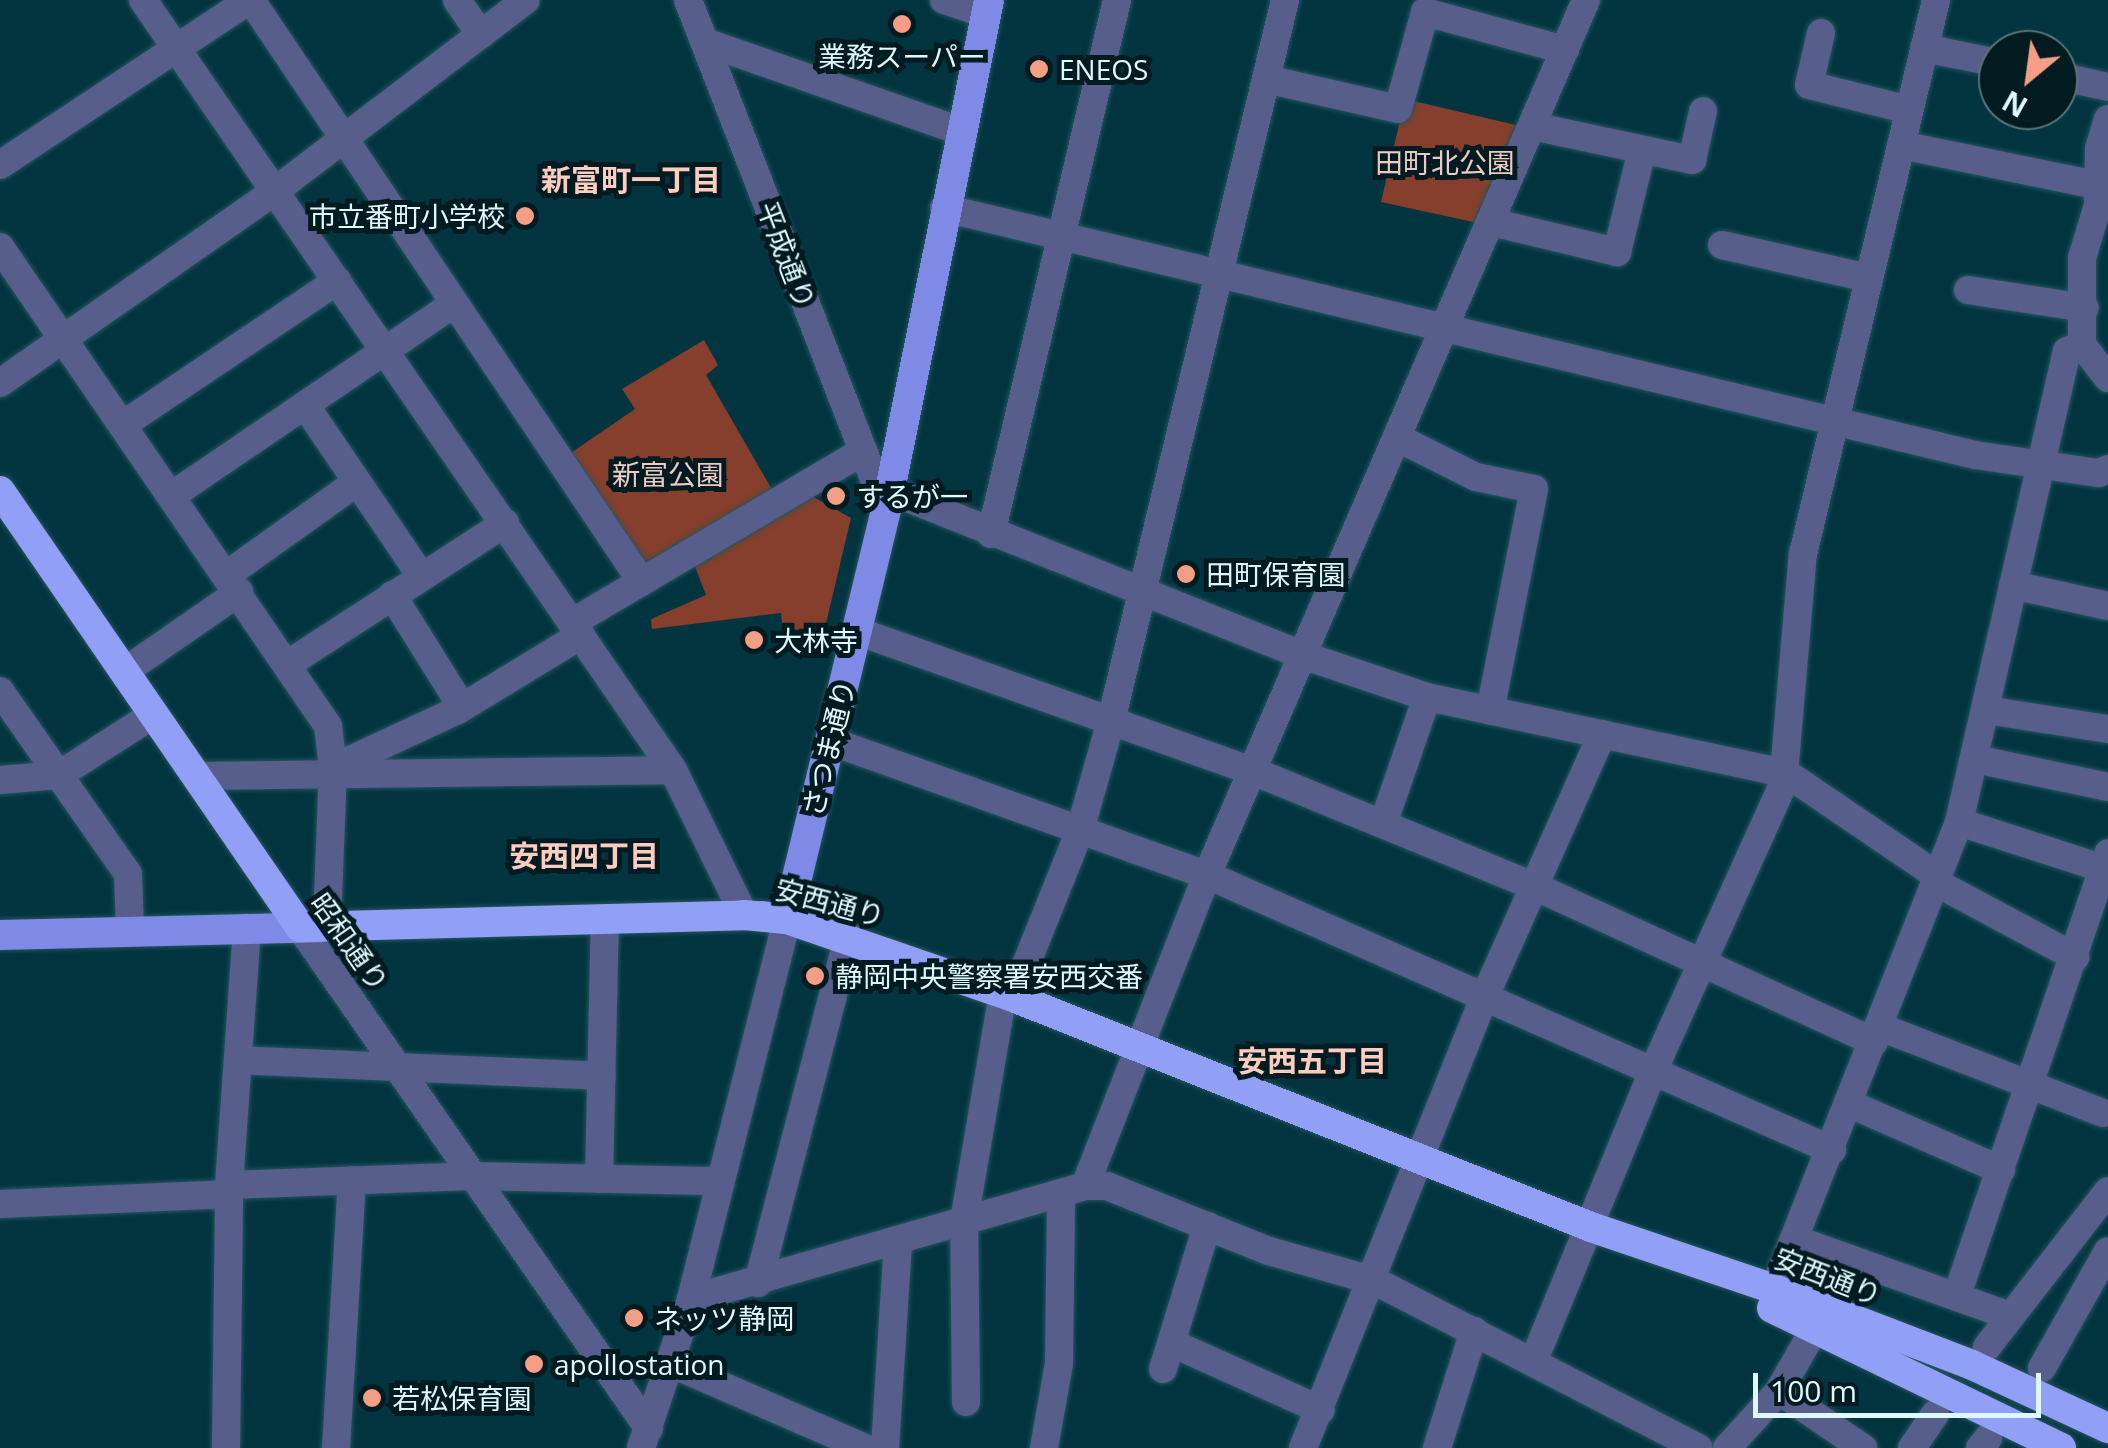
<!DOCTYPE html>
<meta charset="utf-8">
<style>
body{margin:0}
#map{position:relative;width:2108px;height:1448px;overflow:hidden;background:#023540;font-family:"Open Sans","Noto Sans JP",sans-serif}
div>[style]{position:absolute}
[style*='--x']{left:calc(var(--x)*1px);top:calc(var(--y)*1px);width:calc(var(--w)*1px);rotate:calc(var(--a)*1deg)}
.green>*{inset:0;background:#863f2c}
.roads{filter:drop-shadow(0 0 2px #25545e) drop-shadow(0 0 2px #25545e)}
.minor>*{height:28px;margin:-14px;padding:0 14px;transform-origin:14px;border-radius:14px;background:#575e8b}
.major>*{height:30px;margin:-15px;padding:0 15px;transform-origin:15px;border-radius:15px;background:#7e8ae6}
.highway>*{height:30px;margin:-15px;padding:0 15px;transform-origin:15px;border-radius:15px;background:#929ff7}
.dots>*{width:28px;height:28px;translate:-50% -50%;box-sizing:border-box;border:5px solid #011b21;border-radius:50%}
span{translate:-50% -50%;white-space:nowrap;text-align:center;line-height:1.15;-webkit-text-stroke:10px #011b21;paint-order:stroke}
.poi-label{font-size:28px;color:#dff7fd}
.left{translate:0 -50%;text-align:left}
.right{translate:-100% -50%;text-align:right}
.park-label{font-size:28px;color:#ebcbc2}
.street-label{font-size:28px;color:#dff7fd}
.neighbourhood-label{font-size:30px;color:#ffcdbf;font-weight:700}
.north{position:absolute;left:1978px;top:30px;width:100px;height:100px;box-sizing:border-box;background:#011b21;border:2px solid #5a7379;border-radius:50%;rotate:209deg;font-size:28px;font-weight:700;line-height:40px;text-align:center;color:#dff7fd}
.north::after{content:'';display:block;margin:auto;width:35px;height:45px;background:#f49e86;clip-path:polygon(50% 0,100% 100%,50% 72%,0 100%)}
.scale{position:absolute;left:1753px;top:1373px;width:288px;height:45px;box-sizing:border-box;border:5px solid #dff7fd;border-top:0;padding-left:12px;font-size:30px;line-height:35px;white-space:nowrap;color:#dff7fd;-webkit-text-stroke:8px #011b21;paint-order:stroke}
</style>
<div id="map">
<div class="green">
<i style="clip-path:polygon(1405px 99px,1520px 126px,1478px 223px,1381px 202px)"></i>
<i style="clip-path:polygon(704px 340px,718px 365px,706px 375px,774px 493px,651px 568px,636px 563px,565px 457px,635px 409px,622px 389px)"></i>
<i style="clip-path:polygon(810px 495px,851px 518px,823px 636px,794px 629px,790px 642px,784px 641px,781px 613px,652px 629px,651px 619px,706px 595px,694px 564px)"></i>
</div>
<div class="roads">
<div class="minor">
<i style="--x:143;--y:0;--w:935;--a:55.46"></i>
<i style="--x:673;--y:770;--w:161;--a:63.9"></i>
<i style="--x:251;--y:0;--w:701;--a:56.11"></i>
<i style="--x:457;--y:0;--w:42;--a:55.6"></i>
<i style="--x:688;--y:0;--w:547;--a:68.78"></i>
<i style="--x:944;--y:0;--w:44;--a:18.4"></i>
<i style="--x:1821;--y:33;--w:53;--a:103"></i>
<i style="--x:1809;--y:85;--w:103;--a:14"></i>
<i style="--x:705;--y:42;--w:271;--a:19.2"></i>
<i style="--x:1924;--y:48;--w:76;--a:11.5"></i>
<i style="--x:2058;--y:76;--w:51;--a:12.4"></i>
<i style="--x:1266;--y:79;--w:135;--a:12.8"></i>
<i style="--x:1398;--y:109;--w:101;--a:-74.4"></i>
<i style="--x:1425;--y:12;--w:145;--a:15.2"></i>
<i style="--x:2108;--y:119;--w:31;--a:107"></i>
<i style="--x:2099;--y:149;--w:56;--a:91"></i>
<i style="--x:2098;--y:205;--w:55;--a:106.8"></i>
<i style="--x:2082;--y:258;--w:87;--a:90"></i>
<i style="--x:2082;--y:345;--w:42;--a:51.8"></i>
<i style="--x:1532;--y:126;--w:164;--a:12"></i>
<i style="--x:1692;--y:160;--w:50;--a:-77.3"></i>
<i style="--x:1901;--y:145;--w:204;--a:11.6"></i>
<i style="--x:0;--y:165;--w:299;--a:-33.5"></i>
<i style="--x:944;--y:208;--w:1060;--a:13.47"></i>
<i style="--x:1975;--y:455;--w:125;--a:8.3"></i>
<i style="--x:2099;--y:473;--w:10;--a:-24"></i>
<i style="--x:1491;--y:222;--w:130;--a:13.4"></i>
<i style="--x:1617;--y:252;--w:105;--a:-76.2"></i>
<i style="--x:1722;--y:245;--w:150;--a:12.7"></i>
<i style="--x:0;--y:247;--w:581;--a:55.6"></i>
<i style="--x:328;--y:726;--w:42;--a:83.2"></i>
<i style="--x:333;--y:768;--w:159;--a:92.2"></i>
<i style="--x:1968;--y:290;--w:118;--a:8.7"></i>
<i style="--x:0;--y:383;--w:335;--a:-34.9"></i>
<i style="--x:275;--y:191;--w:315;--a:-37.3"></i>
<i style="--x:305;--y:405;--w:207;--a:55.8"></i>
<i style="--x:124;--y:424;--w:257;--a:-33.9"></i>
<i style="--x:1398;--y:438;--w:87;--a:26.6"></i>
<i style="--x:1476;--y:477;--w:59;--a:11.7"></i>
<i style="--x:1534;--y:489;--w:226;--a:101.2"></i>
<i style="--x:890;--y:491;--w:443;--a:21.7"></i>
<i style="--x:1302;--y:655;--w:132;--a:18.6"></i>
<i style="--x:1427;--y:697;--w:367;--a:12"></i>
<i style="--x:1786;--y:773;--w:185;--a:34.2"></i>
<i style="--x:174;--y:494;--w:338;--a:-34.2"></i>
<i style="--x:991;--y:534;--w:549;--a:-76.72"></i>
<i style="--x:228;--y:574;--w:158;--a:-35.5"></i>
<i style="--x:2013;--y:585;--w:97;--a:12.5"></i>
<i style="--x:392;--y:595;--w:132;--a:58"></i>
<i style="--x:573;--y:622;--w:337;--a:-30.5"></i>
<i style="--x:857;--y:631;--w:420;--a:19.5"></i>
<i style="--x:1253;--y:771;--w:304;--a:22.3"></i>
<i style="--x:1534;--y:886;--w:374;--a:24.6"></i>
<i style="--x:288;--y:664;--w:259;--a:-33"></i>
<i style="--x:125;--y:671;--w:139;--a:-34.7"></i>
<i style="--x:0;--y:691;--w:223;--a:55"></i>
<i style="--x:128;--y:874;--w:57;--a:88"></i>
<i style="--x:1986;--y:710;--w:123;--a:8.9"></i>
<i style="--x:830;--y:741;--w:400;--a:19.6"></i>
<i style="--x:1207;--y:875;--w:683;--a:23.75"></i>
<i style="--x:1975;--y:759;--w:136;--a:11.9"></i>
<i style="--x:333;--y:768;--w:138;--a:-24.9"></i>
<i style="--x:458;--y:710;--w:144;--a:-31.4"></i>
<i style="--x:197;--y:776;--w:476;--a:-0.7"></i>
<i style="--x:0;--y:780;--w:59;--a:-4.8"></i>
<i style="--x:59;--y:775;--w:113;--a:-32.7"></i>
<i style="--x:1959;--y:822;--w:157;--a:17.9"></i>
<i style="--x:1383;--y:824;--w:134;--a:-70.9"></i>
<i style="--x:1937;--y:883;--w:157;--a:28.2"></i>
<i style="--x:300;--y:927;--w:611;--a:55.19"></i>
<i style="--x:1013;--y:997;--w:180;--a:-68.1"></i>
<i style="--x:1080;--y:830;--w:113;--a:-74.1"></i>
<i style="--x:1111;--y:721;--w:742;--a:-76.43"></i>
<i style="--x:1880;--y:1027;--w:239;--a:21.1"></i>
<i style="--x:238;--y:1060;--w:364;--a:2.5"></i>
<i style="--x:1850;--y:1104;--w:165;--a:23.6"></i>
<i style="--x:599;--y:1179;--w:261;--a:-88.7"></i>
<i style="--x:229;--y:1185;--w:242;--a:-2.1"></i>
<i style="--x:471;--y:1176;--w:249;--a:1.2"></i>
<i style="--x:1085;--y:1186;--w:334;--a:-68.6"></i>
<i style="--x:1207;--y:875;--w:954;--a:-66.58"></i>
<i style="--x:0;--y:1204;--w:229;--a:-2.5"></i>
<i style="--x:1794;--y:1239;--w:229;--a:19.6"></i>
<i style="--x:758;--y:1283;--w:358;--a:-75.4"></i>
<i style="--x:1774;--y:1289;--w:502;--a:-68.39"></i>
<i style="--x:1959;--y:822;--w:483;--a:-77.1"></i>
<i style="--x:2067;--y:351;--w:16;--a:-22"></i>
<i style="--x:1957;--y:1295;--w:467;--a:-71.1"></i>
<i style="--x:691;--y:1299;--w:410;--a:-16"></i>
<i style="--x:1085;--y:1186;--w:22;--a:0"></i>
<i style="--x:1107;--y:1186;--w:175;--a:21.9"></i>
<i style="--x:1269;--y:1251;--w:110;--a:15.8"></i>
<i style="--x:1375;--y:1281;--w:364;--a:27.3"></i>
<i style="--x:1174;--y:1344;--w:161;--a:24.2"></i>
<i style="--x:1987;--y:1347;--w:197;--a:-52.2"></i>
<i style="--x:1534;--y:1360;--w:313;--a:-67.6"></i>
<i style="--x:1653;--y:1071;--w:314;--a:-65.6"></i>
<i style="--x:1783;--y:785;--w:232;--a:-85.1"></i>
<i style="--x:1803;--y:554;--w:570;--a:-76.5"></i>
<i style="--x:672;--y:1364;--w:210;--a:23.5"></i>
<i style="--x:2042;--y:1368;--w:134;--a:-60.6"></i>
<i style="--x:1163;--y:1369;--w:150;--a:-72.9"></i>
<i style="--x:1779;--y:1391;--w:102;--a:34.2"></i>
<i style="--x:966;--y:1402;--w:181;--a:-90.6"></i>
<i style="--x:964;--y:1221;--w:230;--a:-80.3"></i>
<i style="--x:226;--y:1448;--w:263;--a:-89.3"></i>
<i style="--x:229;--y:1185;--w:258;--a:-86"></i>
<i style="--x:336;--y:1448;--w:268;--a:-86.6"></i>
<i style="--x:641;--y:1448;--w:157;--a:-71.4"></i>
<i style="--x:691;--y:1299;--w:392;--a:-75.8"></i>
<i style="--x:885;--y:1448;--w:208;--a:-86.4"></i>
<i style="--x:1044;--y:1448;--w:85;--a:-79.9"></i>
<i style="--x:1059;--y:1364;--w:169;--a:-89.3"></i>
<i style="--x:1303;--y:1448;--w:487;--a:-68.1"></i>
<i style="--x:1485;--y:996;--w:287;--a:-65.9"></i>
<i style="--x:1437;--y:1448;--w:123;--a:-72.5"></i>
<i style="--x:1727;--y:1448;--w:77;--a:-47.6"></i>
<i style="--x:1779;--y:1391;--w:73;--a:-60.3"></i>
<i style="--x:1912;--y:1448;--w:41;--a:-55.9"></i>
<i style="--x:1980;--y:1448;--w:13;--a:-51"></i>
</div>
<div class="major">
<i style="--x:761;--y:916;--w:26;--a:7"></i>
<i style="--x:787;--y:919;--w:421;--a:-76.4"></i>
<i style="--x:886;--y:510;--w:520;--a:-78.58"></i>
<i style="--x:0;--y:935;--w:321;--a:-1.4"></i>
</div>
<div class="highway">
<i style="--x:0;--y:491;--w:529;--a:55.47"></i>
<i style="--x:300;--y:927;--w:444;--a:-1.5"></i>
<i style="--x:744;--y:915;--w:43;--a:5.3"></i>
<i style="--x:787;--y:919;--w:239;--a:19"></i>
<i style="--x:1013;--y:997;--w:622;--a:21.7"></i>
<i style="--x:1591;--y:1227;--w:193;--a:18.7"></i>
<i style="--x:1774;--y:1289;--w:212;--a:21"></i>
<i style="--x:1972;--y:1365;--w:150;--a:24.9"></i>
<i style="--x:1772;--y:1308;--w:321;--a:25.8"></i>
</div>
</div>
<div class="dots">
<i style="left:902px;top:24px;background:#f49e86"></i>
<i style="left:1039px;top:69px;background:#f49e86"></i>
<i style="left:525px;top:216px;background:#f49e86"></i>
<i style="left:836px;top:496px;background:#f49e86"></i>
<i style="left:1186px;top:574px;background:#f49e86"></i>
<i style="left:754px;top:640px;background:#f49e86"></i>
<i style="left:815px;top:976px;background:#f49e86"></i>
<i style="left:634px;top:1318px;background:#f49e86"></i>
<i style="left:534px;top:1364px;background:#f49e86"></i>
<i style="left:372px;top:1398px;background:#f49e86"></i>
</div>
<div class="poi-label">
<span style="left:902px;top:56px">業務スーパー</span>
<span class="left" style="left:1059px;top:69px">ENEOS</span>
<span class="right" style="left:505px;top:216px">市立番町小学校</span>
<span class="left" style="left:856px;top:496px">するが一</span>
<span class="left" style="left:1206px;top:574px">田町保育園</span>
<span class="left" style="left:774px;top:640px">大林寺</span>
<span class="left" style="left:835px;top:976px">静岡中央警察署安西交番</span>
<span class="left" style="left:654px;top:1318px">ネッツ静岡</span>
<span class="left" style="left:554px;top:1364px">apollostation</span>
<span class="left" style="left:392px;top:1398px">若松保育園</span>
</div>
<div class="park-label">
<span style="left:1445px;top:162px">田町北公園</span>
<span style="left:668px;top:474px">新富公園</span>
</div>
<div class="street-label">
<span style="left:787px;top:255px;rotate:69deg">平成通り</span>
<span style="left:828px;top:748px;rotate:-76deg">さつま通り</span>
<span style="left:830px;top:902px;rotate:15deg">安西通り</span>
<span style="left:350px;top:942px;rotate:55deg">昭和通り</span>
<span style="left:1828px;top:1276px;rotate:21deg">安西通り</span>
</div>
<div class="neighbourhood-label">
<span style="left:631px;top:180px">新富町一丁目</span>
<span style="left:584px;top:856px">安西四丁目</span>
<span style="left:1312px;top:1061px">安西五丁目</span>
</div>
<div class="north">N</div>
<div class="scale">100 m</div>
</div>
